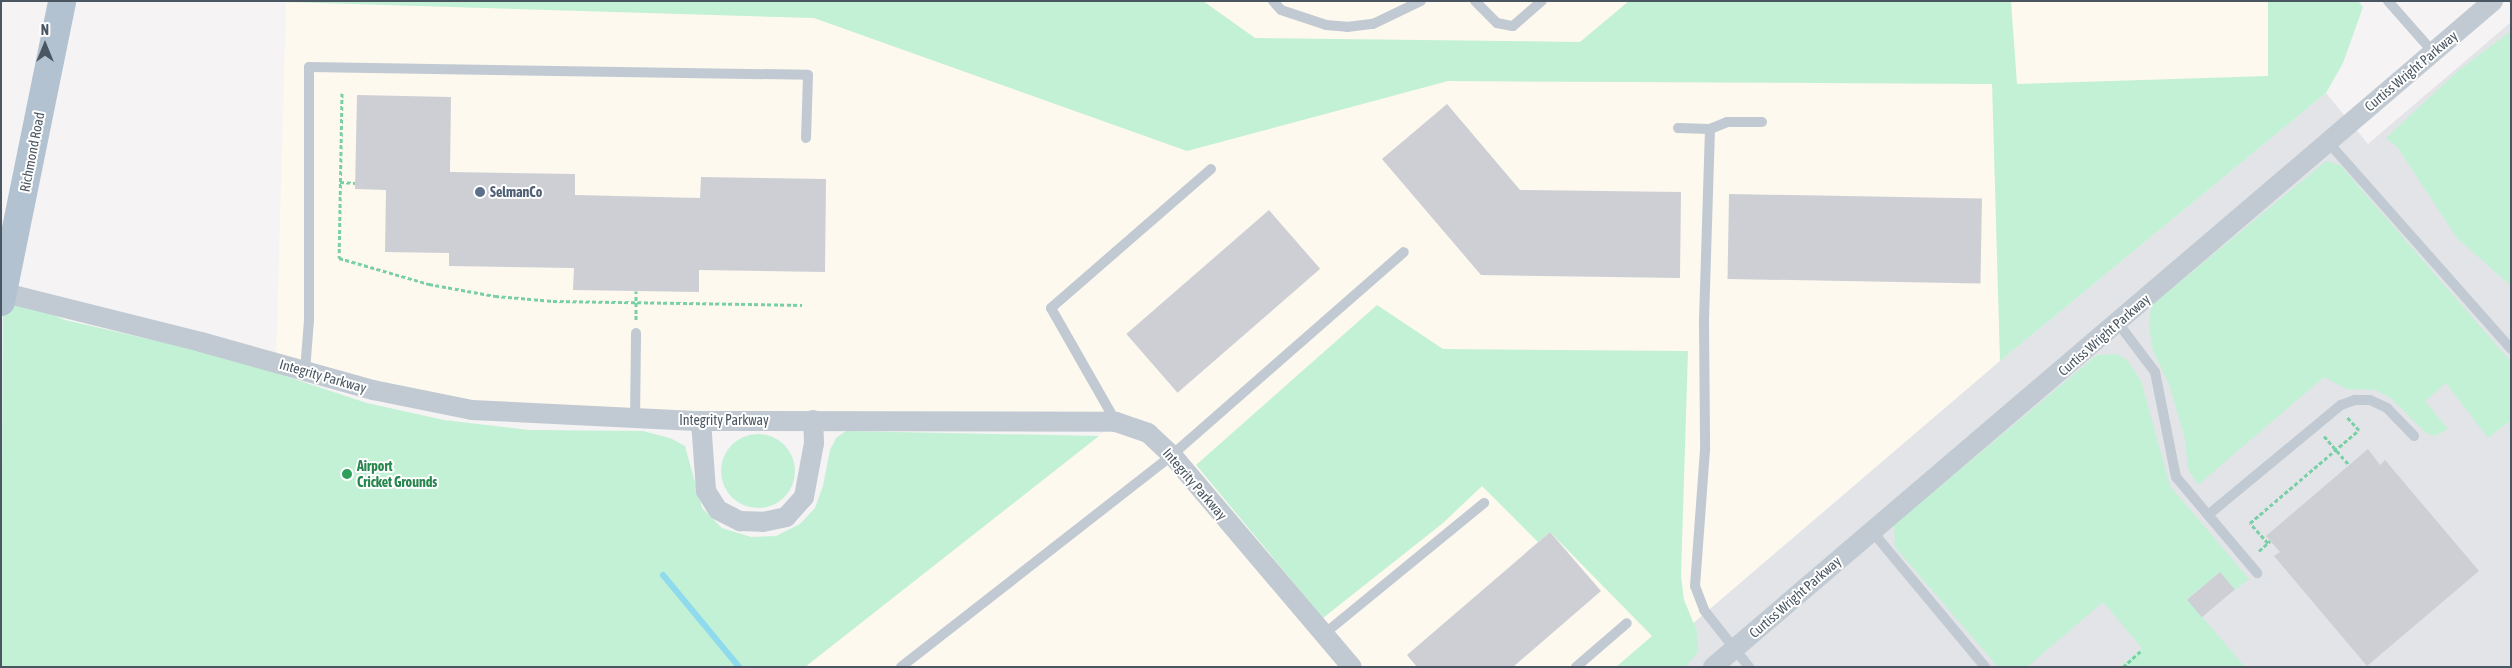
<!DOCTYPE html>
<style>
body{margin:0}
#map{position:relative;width:2512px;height:668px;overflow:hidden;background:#f5f3f3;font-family:"Asap Condensed",sans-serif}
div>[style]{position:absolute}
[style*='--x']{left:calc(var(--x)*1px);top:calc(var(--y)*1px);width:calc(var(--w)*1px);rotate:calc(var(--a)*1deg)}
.commercial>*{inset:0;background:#fdf9ef;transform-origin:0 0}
.airport>*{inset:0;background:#e2e4e7}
.green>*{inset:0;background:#c3f1d5}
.round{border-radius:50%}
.stream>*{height:6px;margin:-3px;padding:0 3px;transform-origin:3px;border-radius:3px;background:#90daee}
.building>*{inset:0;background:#cdcfd5;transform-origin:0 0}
.path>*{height:3px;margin-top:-1.5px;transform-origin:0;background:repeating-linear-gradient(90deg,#7ad0a6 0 4px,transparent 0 6.5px)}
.service>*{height:10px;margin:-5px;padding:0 5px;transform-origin:5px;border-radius:5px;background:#c1cad2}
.minor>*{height:20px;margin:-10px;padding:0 10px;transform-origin:10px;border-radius:10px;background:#c1cad2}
.primary>*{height:28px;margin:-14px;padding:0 14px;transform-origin:14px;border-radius:14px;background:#b3c2d1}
.dots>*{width:14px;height:14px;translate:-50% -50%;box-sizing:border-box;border:2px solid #fff;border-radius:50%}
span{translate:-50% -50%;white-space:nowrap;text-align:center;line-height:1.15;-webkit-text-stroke:4px #fff;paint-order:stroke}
.street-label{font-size:14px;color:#4a5661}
.service-label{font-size:14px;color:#4e5e75;font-weight:700}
.left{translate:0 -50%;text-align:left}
.leisure-label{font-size:14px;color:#27864d;font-weight:700}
.frame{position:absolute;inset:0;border:2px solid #4a5661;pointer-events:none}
.north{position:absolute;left:20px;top:20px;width:50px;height:50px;-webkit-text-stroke:4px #fff;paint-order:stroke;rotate:0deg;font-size:14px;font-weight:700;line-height:20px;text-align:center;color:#4a5661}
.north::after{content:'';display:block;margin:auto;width:18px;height:22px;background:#4a5661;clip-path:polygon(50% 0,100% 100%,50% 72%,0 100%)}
</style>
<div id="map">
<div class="commercial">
<i style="clip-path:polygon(1203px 1px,1629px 1px,1580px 42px,1255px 38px)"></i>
<i style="left:2011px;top:1px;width:257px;height:83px"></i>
<i style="clip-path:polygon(286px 2px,814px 18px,1187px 151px,1448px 81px,1993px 84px,2000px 361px,1642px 667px,805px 667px,1115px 423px,472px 410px,276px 363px)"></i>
</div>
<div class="airport">
<i style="clip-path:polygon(2511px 22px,2511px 667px,1642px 667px,2000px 361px,2326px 93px,2368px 144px)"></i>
</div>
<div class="green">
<i style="clip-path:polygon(1203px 1px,1255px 38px,1580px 42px,1629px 1px,2011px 1px,2017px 84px,2268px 76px,2268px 1px,2358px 1px,2363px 7px,2343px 63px,2326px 93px,2000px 361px,1992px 84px,1448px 81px,1187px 151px,814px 18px,286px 2px)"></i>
<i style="clip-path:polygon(2511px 31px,2511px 286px,2457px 238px,2398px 148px,2386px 138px,2458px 71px)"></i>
<i style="clip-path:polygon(2326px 161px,2340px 165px,2511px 362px,2511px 420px,2488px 438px,2446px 383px,2425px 401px,2448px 429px,2434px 436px,2425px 432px,2392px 399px,2376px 390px,2347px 389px,2324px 377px,2198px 485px,2188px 469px,2185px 439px,2169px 384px,2153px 351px,2149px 327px,2151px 306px)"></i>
<i style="clip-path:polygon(3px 293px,65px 320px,227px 357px,367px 403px,444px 420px,529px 430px,643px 431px,670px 438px,685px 446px,702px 508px,722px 528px,751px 537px,776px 536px,800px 524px,815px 508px,823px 486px,830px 450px,836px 438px,846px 431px,1099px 436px,805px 667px,1px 667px)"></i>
<i style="clip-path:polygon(1377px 305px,1443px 349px,1688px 351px,1681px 576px,1684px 600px,1697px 631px,1698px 652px,1685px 667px,1616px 667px,1652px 636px,1550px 532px,1538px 542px,1482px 486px,1443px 523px,1323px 618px,1196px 465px)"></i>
<i style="clip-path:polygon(2117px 354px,2127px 360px,2141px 381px,2170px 486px,2249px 579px,2235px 590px,2220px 572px,2187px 599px,2245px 667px,2120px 667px,2142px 648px,2103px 602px,2027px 667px,1998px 667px,1895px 547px,1894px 525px,2097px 355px)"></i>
<i class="round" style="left:721px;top:434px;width:74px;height:74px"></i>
</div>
<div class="stream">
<i style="--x:663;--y:575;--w:119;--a:50.4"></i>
</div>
<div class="building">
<i style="clip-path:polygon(357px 95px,451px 97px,450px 172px,575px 174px,575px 195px,700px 198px,701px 177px,826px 179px,825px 272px,699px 270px,699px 292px,573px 290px,574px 268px,449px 266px,449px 253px,385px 252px,386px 190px,355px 189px)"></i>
<i style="clip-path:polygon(1447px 104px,1520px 190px,1681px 192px,1680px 278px,1481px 275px,1382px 159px)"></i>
<i style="left:1729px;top:194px;width:253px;height:85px;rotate:1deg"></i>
<i style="left:1269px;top:210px;width:78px;height:189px;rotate:49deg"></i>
<i style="clip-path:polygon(2368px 449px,2380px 465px,2385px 460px,2479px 571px,2367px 666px,2274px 556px,2280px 552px,2266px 536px)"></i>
<i style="clip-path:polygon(1550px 532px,1601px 591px,1513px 667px,1417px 667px,1407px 655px)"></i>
<i style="left:2220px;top:572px;width:23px;height:43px;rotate:50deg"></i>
</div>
<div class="path">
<i style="--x:342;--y:93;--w:165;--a:91"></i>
<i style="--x:339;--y:258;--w:94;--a:16.1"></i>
<i style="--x:429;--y:284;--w:67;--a:10.3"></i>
<i style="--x:495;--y:296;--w:58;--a:4.9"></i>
<i style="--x:553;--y:301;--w:249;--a:0.9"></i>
<i style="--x:340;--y:182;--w:15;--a:4"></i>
<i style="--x:636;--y:320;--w:29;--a:-90"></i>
<i style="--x:2324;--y:436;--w:38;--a:49"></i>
<i style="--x:2268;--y:543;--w:27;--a:-132"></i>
<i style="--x:2250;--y:523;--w:143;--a:-40.5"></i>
<i style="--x:2359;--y:430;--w:18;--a:-133"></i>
<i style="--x:2259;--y:551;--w:15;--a:-42"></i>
<i style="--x:2123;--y:667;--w:24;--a:-42"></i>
</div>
<div class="service">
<i style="--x:1273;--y:1;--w:12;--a:48"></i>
<i style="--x:1281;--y:10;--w:47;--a:18.4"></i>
<i style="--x:1326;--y:25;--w:21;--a:5"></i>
<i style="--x:1347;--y:27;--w:26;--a:-7"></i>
<i style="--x:1373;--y:24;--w:53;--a:-25.6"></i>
<i style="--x:1475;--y:1;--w:31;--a:45"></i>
<i style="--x:1497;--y:23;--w:16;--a:11"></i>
<i style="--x:1513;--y:26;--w:38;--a:-41"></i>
<i style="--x:2388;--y:1;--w:68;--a:48.6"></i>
<i style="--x:1678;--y:128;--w:32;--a:2"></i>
<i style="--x:1710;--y:129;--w:18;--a:-22"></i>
<i style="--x:1727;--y:122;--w:35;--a:0"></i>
<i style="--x:1710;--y:129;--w:194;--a:91.8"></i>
<i style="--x:1704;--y:323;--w:127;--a:89.5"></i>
<i style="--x:1705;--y:450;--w:136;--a:94.2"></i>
<i style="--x:1695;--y:586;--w:26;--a:69"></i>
<i style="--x:1704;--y:610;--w:73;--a:51.7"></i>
<i style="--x:2328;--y:142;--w:276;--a:48.5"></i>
<i style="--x:2118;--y:323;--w:61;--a:52.9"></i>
<i style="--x:2155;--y:372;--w:107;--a:78.7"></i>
<i style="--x:2176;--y:477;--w:126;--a:49.8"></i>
<i style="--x:305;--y:371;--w:51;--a:-85.5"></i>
<i style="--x:309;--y:320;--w:253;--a:-90"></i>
<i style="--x:309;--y:67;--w:499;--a:0.9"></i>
<i style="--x:808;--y:75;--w:63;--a:91.8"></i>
<i style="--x:635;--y:420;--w:87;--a:-89.3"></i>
<i style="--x:1116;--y:422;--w:131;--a:-119.7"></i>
<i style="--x:1051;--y:308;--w:212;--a:-41"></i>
<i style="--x:2208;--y:515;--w:173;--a:-39.6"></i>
<i style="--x:2341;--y:405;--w:15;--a:-20"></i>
<i style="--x:2355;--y:400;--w:15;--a:0"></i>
<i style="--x:2370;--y:400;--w:19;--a:25"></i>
<i style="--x:2387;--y:408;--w:39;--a:46"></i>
<i style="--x:1871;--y:530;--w:178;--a:50.2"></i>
<i style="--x:1324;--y:634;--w:207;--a:-39.3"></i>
<i style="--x:901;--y:667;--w:344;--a:-38"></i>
<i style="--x:1172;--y:455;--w:308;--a:-41.2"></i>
<i style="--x:1576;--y:667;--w:67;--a:-40.8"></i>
</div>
<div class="minor">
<i style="--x:1;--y:292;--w:206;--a:14"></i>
<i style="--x:201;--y:342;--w:179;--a:15.6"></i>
<i style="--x:373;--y:390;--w:101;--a:11.4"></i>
<i style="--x:472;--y:410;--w:229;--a:2.8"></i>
<i style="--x:701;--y:421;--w:415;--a:0.1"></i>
<i style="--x:1116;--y:422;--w:34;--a:19"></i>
<i style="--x:1148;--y:433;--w:33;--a:43"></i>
<i style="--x:1172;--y:455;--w:278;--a:49.7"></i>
<i style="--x:701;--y:421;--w:70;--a:85.9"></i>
<i style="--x:706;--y:491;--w:22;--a:58"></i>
<i style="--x:718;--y:510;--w:25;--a:27"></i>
<i style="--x:740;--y:521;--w:23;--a:2"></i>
<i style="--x:763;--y:522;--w:24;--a:-12"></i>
<i style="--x:786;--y:517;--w:27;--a:-48"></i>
<i style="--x:804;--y:497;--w:55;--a:-79.5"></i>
<i style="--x:814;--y:443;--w:23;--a:-92"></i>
<i style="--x:1713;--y:667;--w:1026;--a:-40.49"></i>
</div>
<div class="primary">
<i style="--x:1;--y:302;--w:307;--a:-78.5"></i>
</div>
<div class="dots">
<i style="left:480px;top:192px;background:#5c6f8a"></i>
<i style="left:347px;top:474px;background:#2e9e5b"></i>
</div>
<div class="street-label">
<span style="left:2411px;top:71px;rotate:-40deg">Curtiss Wright Parkway</span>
<span style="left:32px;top:152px;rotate:-79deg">Richmond Road</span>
<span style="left:2104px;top:335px;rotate:-41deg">Curtiss Wright Parkway</span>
<span style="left:323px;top:376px;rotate:16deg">Integrity Parkway</span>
<span style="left:724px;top:420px">Integrity Parkway</span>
<span style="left:1195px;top:484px;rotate:49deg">Integrity Parkway</span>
<span style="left:1795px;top:597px;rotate:-41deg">Curtiss Wright Parkway</span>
</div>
<div class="service-label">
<span class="left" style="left:490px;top:192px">SelmanCo</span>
</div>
<div class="leisure-label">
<span class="left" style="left:357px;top:474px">Airport<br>Cricket Grounds</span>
</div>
<div class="frame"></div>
<div class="north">N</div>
</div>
